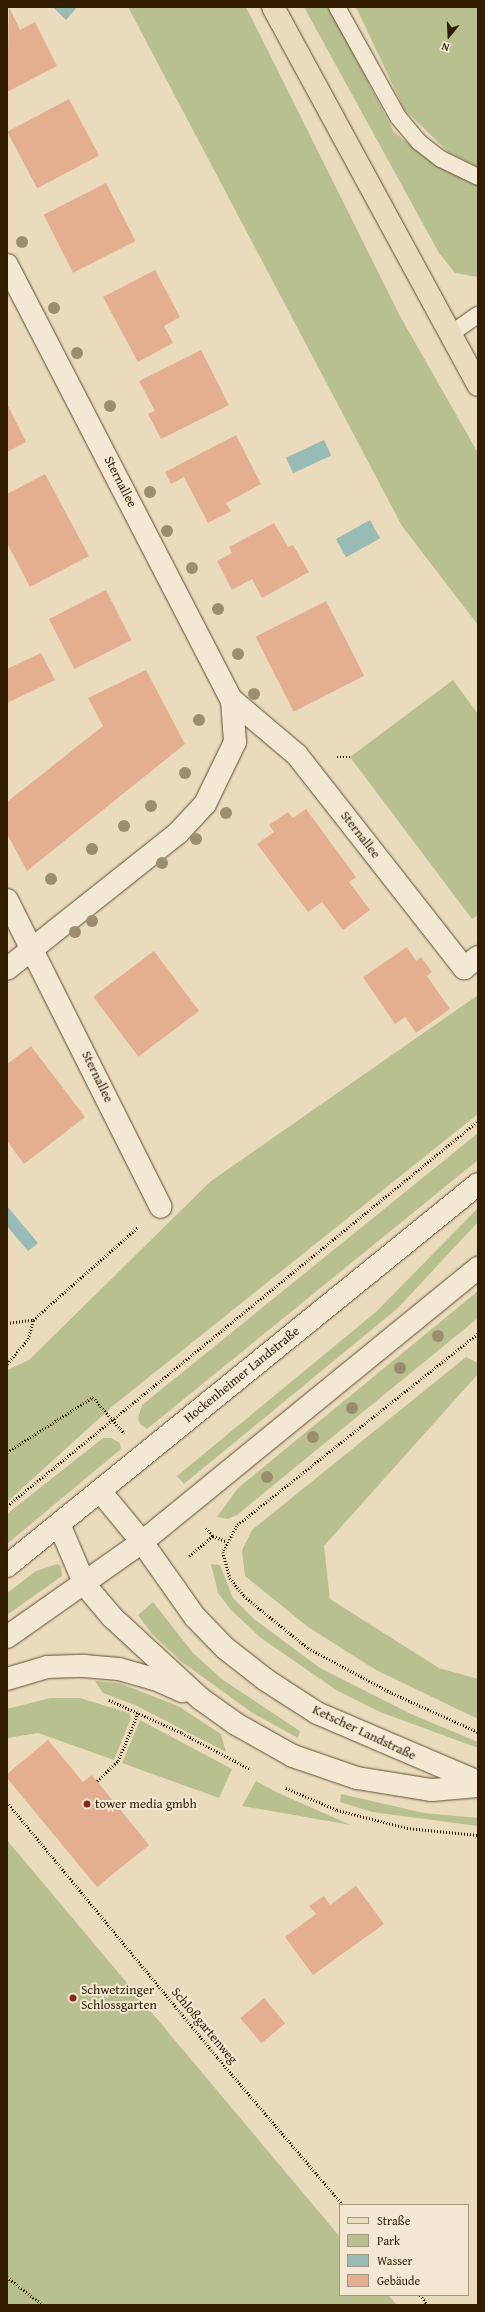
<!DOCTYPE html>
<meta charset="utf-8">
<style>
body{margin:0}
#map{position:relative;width:485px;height:2312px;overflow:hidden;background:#ebdbbd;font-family:"Gentium Book Plus",serif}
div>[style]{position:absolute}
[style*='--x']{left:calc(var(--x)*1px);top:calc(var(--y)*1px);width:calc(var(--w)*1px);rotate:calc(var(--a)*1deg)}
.green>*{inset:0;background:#b9c090}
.water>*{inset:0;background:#98bbb5;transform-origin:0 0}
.building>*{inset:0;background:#e4af90;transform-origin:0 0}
.path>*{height:2.5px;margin-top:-1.25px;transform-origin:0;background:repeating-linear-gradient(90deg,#321d00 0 1px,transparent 0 3px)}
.roads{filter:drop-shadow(0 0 1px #604c2f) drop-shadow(0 0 1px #604c2f)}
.lane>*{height:16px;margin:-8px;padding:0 8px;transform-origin:8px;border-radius:8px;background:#f2e8d4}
.street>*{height:22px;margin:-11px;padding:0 11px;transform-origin:11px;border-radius:11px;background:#f2e8d4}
.secondary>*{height:22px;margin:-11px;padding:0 11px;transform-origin:11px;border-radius:11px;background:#f2e8d4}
.primary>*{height:22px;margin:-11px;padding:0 11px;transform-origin:11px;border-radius:11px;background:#ebdbbd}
.trees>*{width:12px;height:12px;margin:-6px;border-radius:50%;background:#9b8d6d}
.dots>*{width:11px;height:11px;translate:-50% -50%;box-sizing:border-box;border:2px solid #f2e8d4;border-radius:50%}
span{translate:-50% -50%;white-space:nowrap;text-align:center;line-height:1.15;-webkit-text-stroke:4px #f2e8d4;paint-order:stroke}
.street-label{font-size:13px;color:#321d00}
.poi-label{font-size:13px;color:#321d00}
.left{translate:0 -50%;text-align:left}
.frame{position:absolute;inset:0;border:8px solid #321d00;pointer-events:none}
.legend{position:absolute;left:339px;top:2204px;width:130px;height:92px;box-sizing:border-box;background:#f2e8d4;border:1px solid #a5977f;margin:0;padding:5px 7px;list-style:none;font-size:12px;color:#321d00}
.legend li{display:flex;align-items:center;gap:8px;height:20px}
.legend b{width:20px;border:1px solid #a5977f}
.north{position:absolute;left:429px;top:16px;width:40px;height:40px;-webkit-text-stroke:3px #f2e8d4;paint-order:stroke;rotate:198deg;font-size:11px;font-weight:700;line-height:16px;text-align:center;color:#321d00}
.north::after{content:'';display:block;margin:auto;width:14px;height:18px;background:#321d00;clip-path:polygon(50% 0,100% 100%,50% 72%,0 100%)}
</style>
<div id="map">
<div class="green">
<i style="clip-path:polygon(128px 7px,246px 7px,400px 316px,478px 453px,478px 625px,402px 526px)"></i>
<i style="clip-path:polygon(304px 7px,329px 7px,394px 132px,431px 162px,478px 184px,478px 277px,455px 273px,439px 253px)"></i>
<i style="clip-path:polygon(356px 7px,478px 7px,478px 167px,448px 152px,404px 109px)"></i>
<i style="clip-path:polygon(453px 680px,478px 714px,478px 915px,472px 919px,350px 757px)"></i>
<i style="clip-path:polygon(478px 995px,478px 1114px,114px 1405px,7px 1502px,7px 1370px,29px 1360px,211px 1181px)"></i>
<i style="clip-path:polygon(478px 1133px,478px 1160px,147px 1429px,140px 1424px,138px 1418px,142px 1405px)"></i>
<i style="clip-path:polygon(478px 1208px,478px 1222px,398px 1308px,184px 1484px,177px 1476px,377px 1311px)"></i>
<i style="clip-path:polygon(478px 1291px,478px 1318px,237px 1515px,228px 1519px,217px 1517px,238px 1488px)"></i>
<i style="clip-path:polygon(466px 1357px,478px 1363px,478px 1374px,324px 1546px,330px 1599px,439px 1668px,478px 1679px,478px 1719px,376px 1670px,308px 1627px,245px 1576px,242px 1550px,252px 1530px)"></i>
<i style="clip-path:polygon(103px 1438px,111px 1438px,120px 1443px,121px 1449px,7px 1544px,7px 1514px)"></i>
<i style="clip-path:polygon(57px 1564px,61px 1566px,62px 1576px,7px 1615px,7px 1593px,36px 1571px)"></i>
<i style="clip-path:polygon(211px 1564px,220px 1565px,233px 1598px,254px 1619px,320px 1668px,411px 1714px,478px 1742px,478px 1748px,380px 1712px,336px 1690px,261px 1638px,231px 1610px,218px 1593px)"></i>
<i style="clip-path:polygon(153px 1602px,193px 1653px,223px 1680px,300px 1731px,298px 1738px,251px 1712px,182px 1662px,152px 1634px,138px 1615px)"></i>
<i style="clip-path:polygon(95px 1681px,119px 1683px,178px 1706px,221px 1734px,226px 1752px,135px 1705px,103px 1693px)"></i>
<i style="clip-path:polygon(50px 1698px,80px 1698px,129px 1713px,131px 1718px,114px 1760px,38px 1733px,7px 1738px,7px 1709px)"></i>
<i style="clip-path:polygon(140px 1720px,232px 1769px,219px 1798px,122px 1763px)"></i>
<i style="clip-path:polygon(256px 1781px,278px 1793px,351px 1825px,242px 1806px)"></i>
<i style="clip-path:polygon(341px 1794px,424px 1813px,478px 1818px,478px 1826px,372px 1812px,340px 1802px)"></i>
<i style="clip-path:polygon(7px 1840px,340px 2237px,340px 2295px,388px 2295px,397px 2305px,7px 2305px)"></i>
</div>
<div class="water">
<i style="clip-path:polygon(53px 7px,77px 7px,66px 20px)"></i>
<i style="left:324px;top:440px;width:17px;height:42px;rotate:65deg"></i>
<i style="left:370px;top:520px;width:21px;height:39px;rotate:61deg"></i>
<i style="clip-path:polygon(7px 1206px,38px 1243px,28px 1251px,7px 1226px)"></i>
</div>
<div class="building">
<i style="clip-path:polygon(9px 7px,20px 30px,35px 22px,57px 66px,7px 92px)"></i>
<i style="left:69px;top:99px;width:64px;height:70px;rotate:62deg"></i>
<i style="left:106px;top:183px;width:65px;height:70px;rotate:63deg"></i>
<i style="clip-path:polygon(155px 270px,180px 317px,164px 326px,173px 343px,138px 362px,103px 297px)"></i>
<i style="clip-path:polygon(201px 350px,229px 405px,161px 439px,148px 414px,155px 411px,139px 381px)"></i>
<i style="clip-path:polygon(7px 404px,26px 442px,7px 452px)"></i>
<i style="clip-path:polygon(236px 435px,261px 484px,226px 503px,231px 511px,208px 523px,184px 477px,171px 484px,165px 472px)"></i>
<i style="clip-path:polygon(45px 474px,89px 556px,30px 587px,7px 543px,7px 494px)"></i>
<i style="clip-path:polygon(274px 523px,288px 547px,293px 545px,309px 572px,262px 598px,252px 579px,232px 590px,217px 561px,232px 553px,229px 547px)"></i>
<i style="left:106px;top:590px;width:56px;height:64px;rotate:63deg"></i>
<i style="left:326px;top:601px;width:84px;height:79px;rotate:63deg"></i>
<i style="clip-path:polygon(41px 653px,55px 680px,7px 703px,7px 669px)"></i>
<i style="clip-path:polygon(146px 670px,185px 744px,27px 871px,7px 834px,7px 802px,103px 726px,88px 698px)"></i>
<i style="clip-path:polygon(306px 809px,356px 877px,349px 882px,370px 910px,343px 930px,322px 902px,308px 912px,257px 844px,274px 832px,269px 825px,288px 812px,293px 818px)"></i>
<i style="clip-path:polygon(407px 947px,416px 961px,421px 957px,432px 972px,427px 976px,450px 1009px,416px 1033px,405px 1017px,395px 1024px,363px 977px)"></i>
<i style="left:154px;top:951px;width:75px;height:76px;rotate:53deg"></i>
<i style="clip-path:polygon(31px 1046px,85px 1117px,24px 1164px,7px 1141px,7px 1064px)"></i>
<i style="clip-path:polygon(48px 1740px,83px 1782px,92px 1775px,149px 1845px,97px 1887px,7px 1778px,7px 1774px)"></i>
<i style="clip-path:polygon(356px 1886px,384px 1924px,313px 1975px,285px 1937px,316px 1914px,309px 1906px,324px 1896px,330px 1905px)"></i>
<i style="left:264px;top:1998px;width:33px;height:31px;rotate:50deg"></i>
</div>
<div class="path">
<i style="--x:337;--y:757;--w:13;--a:0"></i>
<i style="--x:7;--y:1323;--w:26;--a:-7"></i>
<i style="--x:478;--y:1334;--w:308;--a:141.5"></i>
<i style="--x:237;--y:1526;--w:30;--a:118"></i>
<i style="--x:223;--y:1552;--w:27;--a:75"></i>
<i style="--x:230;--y:1578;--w:23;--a:52"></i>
<i style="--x:244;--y:1596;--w:82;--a:39.1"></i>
<i style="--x:308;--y:1648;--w:95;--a:28.2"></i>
<i style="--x:392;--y:1693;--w:94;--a:24.4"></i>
<i style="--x:7;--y:1364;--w:33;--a:-50"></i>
<i style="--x:28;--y:1339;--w:20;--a:-75"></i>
<i style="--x:33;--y:1320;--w:140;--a:-41.5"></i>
<i style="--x:7;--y:1452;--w:102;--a:-32.6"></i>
<i style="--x:93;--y:1397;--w:48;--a:49.3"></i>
<i style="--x:7;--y:1506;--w:608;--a:-39.26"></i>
<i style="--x:206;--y:1528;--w:11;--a:49"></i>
<i style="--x:213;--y:1536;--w:14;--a:21"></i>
<i style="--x:189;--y:1556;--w:31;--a:-40"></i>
<i style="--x:109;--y:1700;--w:80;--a:24.3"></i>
<i style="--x:182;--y:1733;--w:77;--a:27.9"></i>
<i style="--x:97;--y:1781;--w:29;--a:-44"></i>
<i style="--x:118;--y:1761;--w:52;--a:-67.4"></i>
<i style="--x:286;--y:1788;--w:56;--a:23.3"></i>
<i style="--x:337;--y:1810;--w:72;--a:14.4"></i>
<i style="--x:407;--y:1828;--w:71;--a:5.6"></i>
<i style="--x:7;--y:1802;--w:332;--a:50.5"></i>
<i style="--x:218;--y:2058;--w:193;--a:49.6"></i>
<i style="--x:7;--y:2277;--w:46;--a:37.9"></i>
<i style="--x:420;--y:2295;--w:13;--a:51"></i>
</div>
<div class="roads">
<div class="lane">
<i style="--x:337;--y:7;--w:126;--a:61"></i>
<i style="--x:398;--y:117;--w:33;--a:50"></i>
<i style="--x:419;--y:142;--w:28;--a:38"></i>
<i style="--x:441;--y:159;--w:41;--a:25.9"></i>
<i style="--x:449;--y:335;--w:35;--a:-35"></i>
</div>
<div class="street">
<i style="--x:7;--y:265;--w:490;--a:62.7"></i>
<i style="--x:232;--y:700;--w:42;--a:85.9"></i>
<i style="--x:235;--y:742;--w:69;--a:115.8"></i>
<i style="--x:205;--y:804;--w:40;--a:133"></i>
<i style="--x:178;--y:833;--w:218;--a:141.5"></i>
<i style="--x:232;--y:700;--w:85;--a:40.2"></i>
<i style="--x:297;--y:755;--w:271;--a:51.9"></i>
<i style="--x:464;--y:968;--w:18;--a:-38"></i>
<i style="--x:7;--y:900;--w:343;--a:63.4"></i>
</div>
<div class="secondary">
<i style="--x:100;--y:1491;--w:66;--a:50.5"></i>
<i style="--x:142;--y:1542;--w:92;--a:54.8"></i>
<i style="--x:195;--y:1617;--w:43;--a:45.9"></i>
<i style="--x:225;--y:1648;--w:52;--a:38"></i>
<i style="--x:266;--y:1680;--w:61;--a:32.9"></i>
<i style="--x:317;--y:1713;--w:175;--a:23.2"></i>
<i style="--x:59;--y:1524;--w:66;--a:66.9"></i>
<i style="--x:85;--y:1585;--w:42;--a:49.8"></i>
<i style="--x:112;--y:1617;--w:121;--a:42.7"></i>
<i style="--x:201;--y:1699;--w:43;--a:35.5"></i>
<i style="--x:236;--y:1724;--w:65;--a:29.3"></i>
<i style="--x:293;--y:1756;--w:68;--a:19"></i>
<i style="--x:357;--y:1778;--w:76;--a:9.1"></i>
<i style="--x:432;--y:1790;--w:46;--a:-5"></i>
<i style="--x:7;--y:1566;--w:606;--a:-39.04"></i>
<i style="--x:7;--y:1637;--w:165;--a:-35.1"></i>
<i style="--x:142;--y:1542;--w:434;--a:-39.2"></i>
<i style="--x:7;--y:1679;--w:42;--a:-16.7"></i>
<i style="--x:47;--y:1667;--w:37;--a:-2"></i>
<i style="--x:84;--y:1666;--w:35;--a:5"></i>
<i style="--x:119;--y:1669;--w:37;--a:16"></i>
<i style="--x:155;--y:1679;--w:30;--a:24"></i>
</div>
<div class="primary">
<i style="--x:273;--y:7;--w:430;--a:61.5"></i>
</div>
</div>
<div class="trees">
<i style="left:22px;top:242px"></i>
<i style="left:54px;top:308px"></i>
<i style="left:77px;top:353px"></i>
<i style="left:110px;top:406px"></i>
<i style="left:150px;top:492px"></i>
<i style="left:167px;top:531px"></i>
<i style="left:192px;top:568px"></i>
<i style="left:218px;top:609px"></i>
<i style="left:238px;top:654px"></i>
<i style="left:254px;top:694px"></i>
<i style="left:199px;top:720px"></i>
<i style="left:185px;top:773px"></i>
<i style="left:151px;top:806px"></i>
<i style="left:226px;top:813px"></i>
<i style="left:124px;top:826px"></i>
<i style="left:196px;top:839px"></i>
<i style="left:92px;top:849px"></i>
<i style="left:162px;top:863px"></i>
<i style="left:51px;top:879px"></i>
<i style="left:92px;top:921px"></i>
<i style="left:75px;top:932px"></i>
<i style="left:438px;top:1336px"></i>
<i style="left:400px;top:1368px"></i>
<i style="left:352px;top:1408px"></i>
<i style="left:313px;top:1437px"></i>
<i style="left:267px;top:1477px"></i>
</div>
<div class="dots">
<i style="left:87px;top:1804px;background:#8f2418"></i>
<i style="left:73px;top:1998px;background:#8f2418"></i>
</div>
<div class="street-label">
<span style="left:120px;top:482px;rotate:63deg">Sternallee</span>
<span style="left:360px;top:835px;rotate:52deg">Sternallee</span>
<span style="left:97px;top:1077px;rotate:64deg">Sternallee</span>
<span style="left:242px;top:1375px;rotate:-39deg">Hockenheimer Landstraße</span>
<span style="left:364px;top:1733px;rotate:25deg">Ketscher Landstraße</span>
<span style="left:204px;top:2026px;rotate:50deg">Schloßgartenweg</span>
</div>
<div class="poi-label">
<span class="left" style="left:95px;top:1804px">tower media gmbh</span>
<span class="left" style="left:81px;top:1998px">Schwetzinger<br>Schlossgarten</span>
</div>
<div class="frame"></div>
<ul class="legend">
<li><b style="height:5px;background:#ebdbbd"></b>Straße</li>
<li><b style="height:11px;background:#b9c090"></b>Park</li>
<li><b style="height:11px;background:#98bbb5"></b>Wasser</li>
<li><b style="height:11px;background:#e4af90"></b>Gebäude</li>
</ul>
<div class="north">N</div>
</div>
